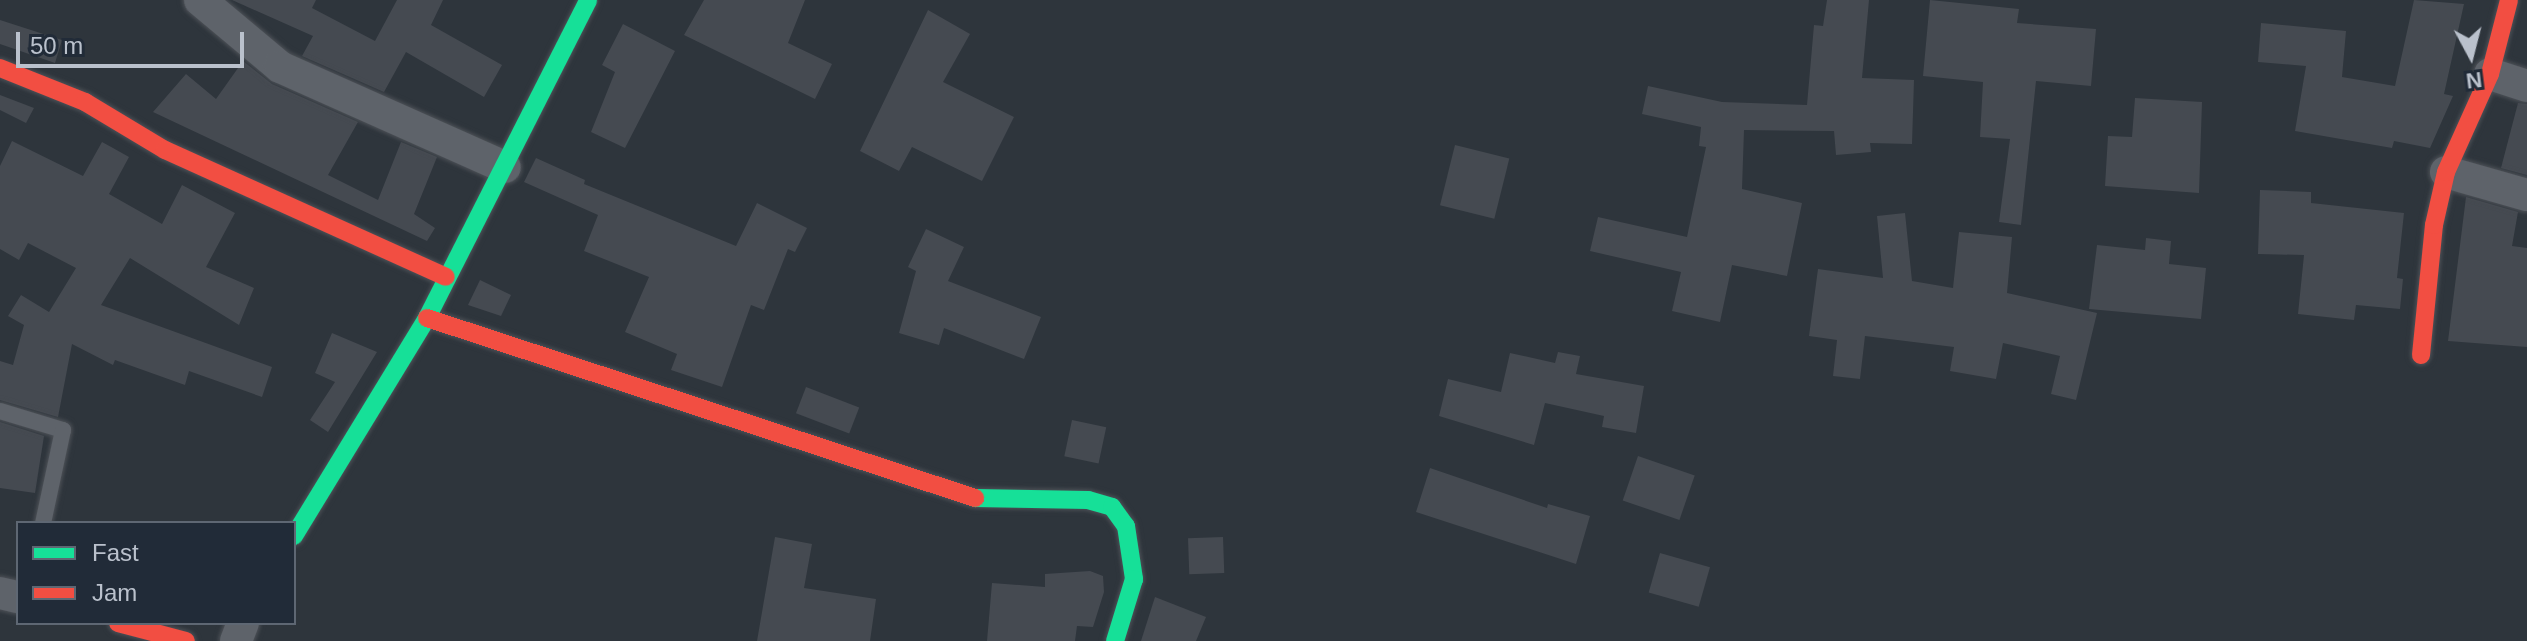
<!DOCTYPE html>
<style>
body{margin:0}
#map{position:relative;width:2527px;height:641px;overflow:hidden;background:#2e353c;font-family:Arial,sans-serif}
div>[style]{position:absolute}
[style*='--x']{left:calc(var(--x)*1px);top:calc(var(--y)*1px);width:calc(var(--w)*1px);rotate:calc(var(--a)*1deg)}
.building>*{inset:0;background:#454a51;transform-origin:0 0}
.roads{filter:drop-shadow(0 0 2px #4d5157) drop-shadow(0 0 2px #4d5157)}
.lane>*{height:16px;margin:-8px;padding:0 8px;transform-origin:8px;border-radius:8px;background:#5e636a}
.street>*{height:32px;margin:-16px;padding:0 16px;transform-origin:16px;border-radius:16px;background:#5e636a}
.fast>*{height:18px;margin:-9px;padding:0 9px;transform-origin:9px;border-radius:9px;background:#16e098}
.jam>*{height:18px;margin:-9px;padding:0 9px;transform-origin:9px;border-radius:9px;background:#f24e42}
span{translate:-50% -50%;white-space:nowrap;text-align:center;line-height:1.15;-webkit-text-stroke:6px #212b38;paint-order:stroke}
.legend{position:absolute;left:16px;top:521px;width:280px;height:104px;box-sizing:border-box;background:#212b38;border:2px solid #5e6773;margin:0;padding:10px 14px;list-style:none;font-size:24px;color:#bac1cc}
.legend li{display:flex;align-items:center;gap:16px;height:40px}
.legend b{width:40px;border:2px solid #5e6773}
.north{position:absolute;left:2431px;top:16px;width:80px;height:80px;-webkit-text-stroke:6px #212b38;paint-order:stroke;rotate:173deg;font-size:22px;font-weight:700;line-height:32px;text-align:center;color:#bac1cc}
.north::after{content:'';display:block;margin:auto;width:28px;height:36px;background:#bac1cc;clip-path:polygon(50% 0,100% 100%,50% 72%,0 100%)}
.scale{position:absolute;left:16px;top:32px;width:228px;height:36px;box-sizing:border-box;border:4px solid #bac1cc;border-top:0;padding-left:10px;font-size:24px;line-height:28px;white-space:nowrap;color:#bac1cc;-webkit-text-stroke:6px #212b38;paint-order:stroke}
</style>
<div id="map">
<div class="building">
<i style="clip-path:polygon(232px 0,316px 0,312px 8px,375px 41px,397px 0,443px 0,431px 25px,502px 65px,484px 97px,406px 52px,384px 92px,302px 56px,313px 36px)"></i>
<i style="clip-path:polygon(704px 0,805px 0,788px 43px,832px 64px,815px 99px,684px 35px)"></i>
<i style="clip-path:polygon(1827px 0,1869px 0,1862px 78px,1914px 80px,1912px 144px,1870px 143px,1871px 152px,1836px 155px,1834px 131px,1744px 130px,1742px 189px,1802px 203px,1787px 276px,1732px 265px,1720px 322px,1672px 311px,1681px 272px,1590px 251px,1598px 217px,1687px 237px,1706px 147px,1699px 146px,1701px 127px,1642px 114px,1648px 86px,1722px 102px,1807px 105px,1814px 25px,1823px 26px)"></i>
<i style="clip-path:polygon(1930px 0,2019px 9px,2017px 23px,2096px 29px,2091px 86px,2036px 81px,2021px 225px,1999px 222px,2010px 139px,1980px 137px,1983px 82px,1923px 76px)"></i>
<i style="clip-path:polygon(2414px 0,2464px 4px,2444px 94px,2453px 96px,2430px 148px,2394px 141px,2392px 148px,2295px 131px,2306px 66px,2258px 62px,2261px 23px,2346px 31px,2342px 77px,2395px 86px)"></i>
<i style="clip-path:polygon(928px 10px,970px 34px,943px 82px,1014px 117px,982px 181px,912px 147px,899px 171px,860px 151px)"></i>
<i style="clip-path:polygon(0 20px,62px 40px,55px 63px,0 44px)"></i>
<i style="clip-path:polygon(623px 24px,675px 51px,625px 148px,591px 132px,615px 72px,602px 65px)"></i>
<i style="clip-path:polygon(243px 61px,272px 84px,358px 122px,328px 175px,378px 200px,401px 142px,437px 157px,414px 214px,435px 228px,427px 241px,153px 112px,186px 74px,216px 99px)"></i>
<i style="clip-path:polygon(0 95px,34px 108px,26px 123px,0 110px)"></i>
<i style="clip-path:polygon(2135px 98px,2202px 102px,2199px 193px,2105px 186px,2108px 136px,2132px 137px)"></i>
<i style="clip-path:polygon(2518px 103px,2527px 104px,2527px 175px,2501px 168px)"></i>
<i style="clip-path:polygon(12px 141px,83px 176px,102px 142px,113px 148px,129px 157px,109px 194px,162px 224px,182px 185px,235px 213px,206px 267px,254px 288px,239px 325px,130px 258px,101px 305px,272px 367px,262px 397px,189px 371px,185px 385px,115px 360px,113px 365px,72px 344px,58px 417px,0 400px,0 361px,13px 365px,24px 325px,8px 316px,21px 295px,49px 312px,76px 268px,28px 243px,19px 260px,0 249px,0 166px)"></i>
<i style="left:1455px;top:145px;width:56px;height:62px;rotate:14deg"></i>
<i style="clip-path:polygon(536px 158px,585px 180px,584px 184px,736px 246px,757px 203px,807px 228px,795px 252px,788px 249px,764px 310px,751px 305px,722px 387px,671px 370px,677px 354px,625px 332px,649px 277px,584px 251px,598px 215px,524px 182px)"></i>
<i style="clip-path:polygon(2260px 190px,2311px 192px,2311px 203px,2404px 213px,2397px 278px,2403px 279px,2400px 309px,2356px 305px,2354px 320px,2298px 314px,2304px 255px,2258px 254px)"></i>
<i style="clip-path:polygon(2466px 197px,2518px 212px,2512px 246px,2527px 248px,2527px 347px,2448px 341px)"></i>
<i style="clip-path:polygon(1905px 213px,1912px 281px,1953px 288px,1959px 232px,2012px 237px,2007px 293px,2097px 313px,2076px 400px,2051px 394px,2060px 356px,2003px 343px,1996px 379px,1950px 371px,1954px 347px,1865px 336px,1860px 379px,1833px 376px,1837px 340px,1809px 336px,1818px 269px,1883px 278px,1877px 216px)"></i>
<i style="clip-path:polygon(926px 229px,964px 247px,948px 281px,1041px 317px,1024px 359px,944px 328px,939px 345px,899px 333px,916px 271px,908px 267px)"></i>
<i style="clip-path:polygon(2146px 238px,2171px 241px,2169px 264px,2206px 268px,2201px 319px,2089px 309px,2097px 245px,2145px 250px)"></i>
<i style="clip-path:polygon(480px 280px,511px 295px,501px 316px,468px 305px)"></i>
<i style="clip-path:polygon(332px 333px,377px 352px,328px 432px,310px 420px,335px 382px,315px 373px)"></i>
<i style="clip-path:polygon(1558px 352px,1580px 356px,1576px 374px,1644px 386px,1636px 433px,1602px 427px,1604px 416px,1545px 403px,1534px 445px,1439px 416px,1448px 379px,1501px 392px,1510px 353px,1555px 363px)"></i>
<i style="left:806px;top:387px;width:57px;height:28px;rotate:21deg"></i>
<i style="left:1072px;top:420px;width:35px;height:37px;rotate:12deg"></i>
<i style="clip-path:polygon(0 422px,44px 436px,35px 493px,0 488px)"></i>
<i style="left:1638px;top:456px;width:60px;height:47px;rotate:19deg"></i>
<i style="clip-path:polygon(1430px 468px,1547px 508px,1548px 504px,1590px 516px,1576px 564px,1416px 512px)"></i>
<i style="clip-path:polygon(775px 537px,812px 544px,804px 588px,876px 599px,870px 641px,757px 641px)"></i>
<i style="left:1223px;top:537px;width:36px;height:35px;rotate:88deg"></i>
<i style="left:1660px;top:553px;width:52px;height:41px;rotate:16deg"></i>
<i style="clip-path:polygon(1090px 571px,1103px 576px,1104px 592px,1093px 627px,1077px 626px,1075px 641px,987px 641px,992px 583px,1045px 587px,1045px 574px)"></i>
<i style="clip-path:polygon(1155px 597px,1206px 617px,1196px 641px,1141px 641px)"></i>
</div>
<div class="roads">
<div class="lane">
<i style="--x:0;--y:411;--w:66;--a:16.8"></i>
<i style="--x:63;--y:430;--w:95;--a:102.1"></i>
</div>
<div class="street">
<i style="--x:200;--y:0;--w:104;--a:39.9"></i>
<i style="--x:280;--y:67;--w:246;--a:24"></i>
<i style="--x:2490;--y:74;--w:39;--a:18"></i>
<i style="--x:2446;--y:172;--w:84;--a:15.9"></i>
<i style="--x:0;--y:593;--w:18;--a:13"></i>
<i style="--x:236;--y:641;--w:19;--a:-69"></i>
</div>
<div class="fast">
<i style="--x:975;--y:498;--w:113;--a:1"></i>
<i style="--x:1088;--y:500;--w:25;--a:16"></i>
<i style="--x:1112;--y:507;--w:24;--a:54"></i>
<i style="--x:1126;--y:526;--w:54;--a:81.4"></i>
<i style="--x:1134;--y:579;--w:65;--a:107"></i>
<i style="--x:294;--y:536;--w:255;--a:-58.6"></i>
<i style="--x:427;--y:318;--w:356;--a:-63.1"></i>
</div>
<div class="jam">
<i style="--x:0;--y:68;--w:92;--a:21.8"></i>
<i style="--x:85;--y:102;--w:93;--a:31"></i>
<i style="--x:165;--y:150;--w:308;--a:24.3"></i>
<i style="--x:427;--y:318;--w:577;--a:18.18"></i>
<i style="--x:2421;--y:355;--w:131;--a:-84.3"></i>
<i style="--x:2434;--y:225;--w:54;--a:-77.2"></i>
<i style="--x:2446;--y:172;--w:107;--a:-65.8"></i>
<i style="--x:2490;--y:74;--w:76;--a:-75.6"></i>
<i style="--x:118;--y:623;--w:70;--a:14.8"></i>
</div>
</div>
<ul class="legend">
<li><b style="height:10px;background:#16e098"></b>Fast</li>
<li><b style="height:10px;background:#f24e42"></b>Jam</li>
</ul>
<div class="north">N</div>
<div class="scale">50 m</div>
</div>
